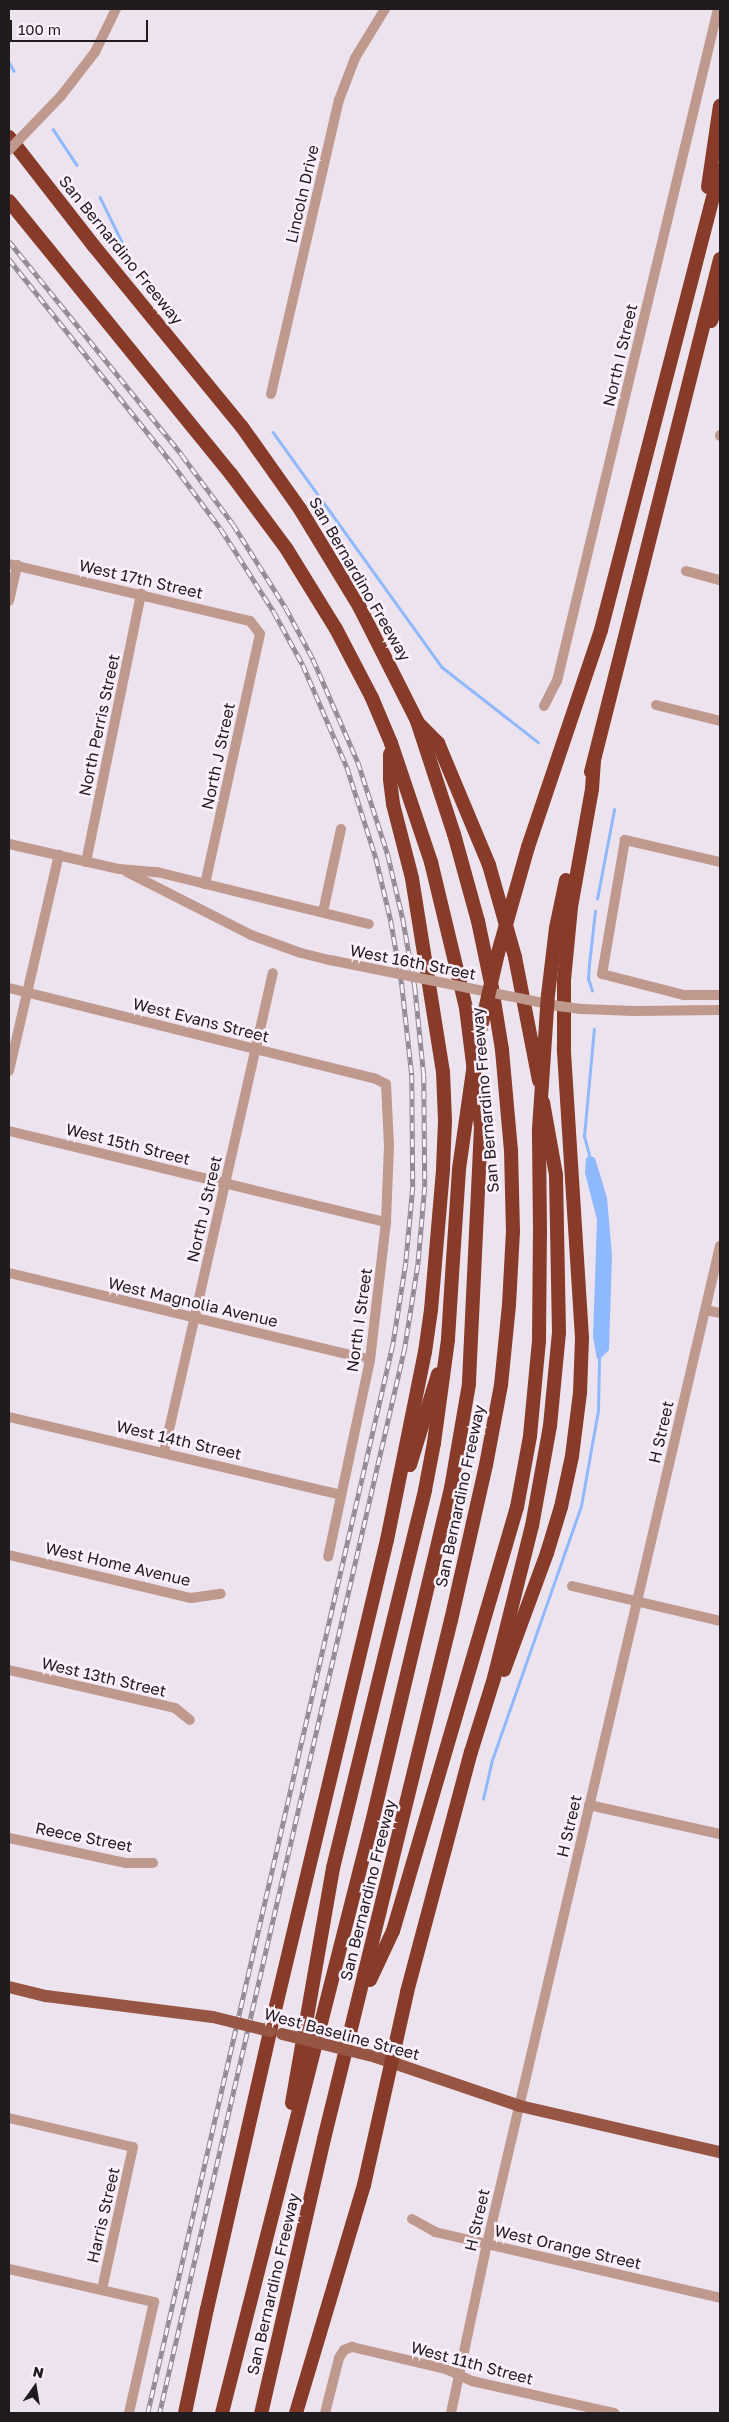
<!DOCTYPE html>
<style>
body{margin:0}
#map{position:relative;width:729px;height:2422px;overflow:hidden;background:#ede3ef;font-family:"Golos Text",sans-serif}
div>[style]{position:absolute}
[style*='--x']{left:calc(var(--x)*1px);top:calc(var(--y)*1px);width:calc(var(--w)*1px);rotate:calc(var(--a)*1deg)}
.water>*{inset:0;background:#8fb9fe}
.stream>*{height:2.5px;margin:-1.25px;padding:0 1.25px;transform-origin:1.25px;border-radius:1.25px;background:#8fb9fe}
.minor>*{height:10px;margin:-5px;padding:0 5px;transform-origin:5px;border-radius:5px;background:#bf988e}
.major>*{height:12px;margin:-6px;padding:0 6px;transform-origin:6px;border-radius:6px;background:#975544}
.highway>*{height:14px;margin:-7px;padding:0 7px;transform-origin:7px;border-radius:7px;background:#873b28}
.rail>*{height:4.5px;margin-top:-2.25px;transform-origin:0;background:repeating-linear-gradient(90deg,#fbf0fc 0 8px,#908991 0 16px);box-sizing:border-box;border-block:1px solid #908991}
.minor-bridge>*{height:10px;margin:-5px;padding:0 5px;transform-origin:5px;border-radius:5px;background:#bf988e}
.major-bridge>*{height:12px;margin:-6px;padding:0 6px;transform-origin:6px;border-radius:6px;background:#975544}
.highway-bridge>*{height:14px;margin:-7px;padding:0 7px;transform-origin:7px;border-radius:7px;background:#873b28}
span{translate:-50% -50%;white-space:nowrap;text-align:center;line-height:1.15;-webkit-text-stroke:5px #fbf0fc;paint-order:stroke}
.street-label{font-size:16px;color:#1f1b1f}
.frame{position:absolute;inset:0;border:10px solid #1f1b1f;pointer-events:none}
.north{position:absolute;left:10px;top:2362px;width:50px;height:50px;-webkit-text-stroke:4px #fbf0fc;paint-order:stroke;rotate:13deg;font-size:14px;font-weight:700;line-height:20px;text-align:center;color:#1f1b1f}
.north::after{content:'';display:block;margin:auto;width:18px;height:22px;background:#1f1b1f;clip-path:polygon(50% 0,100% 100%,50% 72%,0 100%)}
.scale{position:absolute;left:10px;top:20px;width:138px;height:22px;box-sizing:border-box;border:2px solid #1f1b1f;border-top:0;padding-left:6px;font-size:15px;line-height:18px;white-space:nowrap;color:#1f1b1f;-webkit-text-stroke:4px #fbf0fc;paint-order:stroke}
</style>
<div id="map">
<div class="water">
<i style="clip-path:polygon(589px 1155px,595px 1158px,607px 1198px,612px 1255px,609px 1350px,601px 1358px,597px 1359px,593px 1337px,597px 1220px,585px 1173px,586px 1159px)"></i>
</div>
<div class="stream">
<i style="--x:9;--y:62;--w:10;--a:61"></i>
<i style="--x:53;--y:129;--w:43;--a:56.3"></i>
<i style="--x:100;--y:197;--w:52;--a:63.9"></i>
<i style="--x:273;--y:432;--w:289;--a:54.3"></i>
<i style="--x:442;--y:667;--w:122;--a:38"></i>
<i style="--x:597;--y:899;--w:91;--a:-79.2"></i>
<i style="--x:592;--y:991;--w:13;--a:-108"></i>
<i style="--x:588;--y:979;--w:15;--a:-86"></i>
<i style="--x:589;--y:964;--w:53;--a:-83.5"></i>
<i style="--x:589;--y:1155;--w:20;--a:-105"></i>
<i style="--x:584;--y:1136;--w:107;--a:-84.7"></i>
<i style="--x:483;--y:1799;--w:37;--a:-77"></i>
<i style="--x:491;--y:1763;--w:272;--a:-70.7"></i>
<i style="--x:581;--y:1506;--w:97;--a:-79.9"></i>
<i style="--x:598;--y:1411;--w:52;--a:-88.9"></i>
</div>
<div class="minor">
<i style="--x:61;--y:96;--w:56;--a:-52.3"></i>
<i style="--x:95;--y:52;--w:48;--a:-64"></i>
<i style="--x:271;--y:394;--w:302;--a:-77"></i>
<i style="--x:339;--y:100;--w:45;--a:-69.1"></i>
<i style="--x:355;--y:58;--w:57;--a:-58.5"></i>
<i style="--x:720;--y:435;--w:1;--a:90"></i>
<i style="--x:9;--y:564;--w:248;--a:13.3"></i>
<i style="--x:250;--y:621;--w:16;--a:52"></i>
<i style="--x:260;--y:634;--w:256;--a:102.4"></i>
<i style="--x:686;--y:571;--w:35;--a:15"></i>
<i style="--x:9;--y:601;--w:37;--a:-77"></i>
<i style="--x:656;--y:705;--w:66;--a:14"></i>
<i style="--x:544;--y:706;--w:28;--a:-63"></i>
<i style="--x:557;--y:681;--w:691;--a:-76.53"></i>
<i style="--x:9;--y:844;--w:113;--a:12.8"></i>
<i style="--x:119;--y:869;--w:38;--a:5"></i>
<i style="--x:157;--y:872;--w:218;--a:13.8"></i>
<i style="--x:86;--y:862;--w:274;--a:-78.4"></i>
<i style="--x:720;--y:862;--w:98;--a:-167"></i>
<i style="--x:625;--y:840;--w:136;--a:99.7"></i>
<i style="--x:602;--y:974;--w:85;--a:14.4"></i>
<i style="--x:684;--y:995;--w:36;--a:0"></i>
<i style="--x:127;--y:872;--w:139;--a:26.9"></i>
<i style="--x:251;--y:935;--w:53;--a:19.8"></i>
<i style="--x:301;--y:953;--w:30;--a:14"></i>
<i style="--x:323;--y:912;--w:85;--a:-77.8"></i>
<i style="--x:9;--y:988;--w:376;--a:13.9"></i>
<i style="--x:374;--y:1078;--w:13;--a:27"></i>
<i style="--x:386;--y:1084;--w:62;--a:87.2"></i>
<i style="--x:389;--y:1146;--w:76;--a:92.3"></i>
<i style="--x:386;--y:1222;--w:139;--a:96.6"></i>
<i style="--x:370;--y:1360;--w:201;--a:102"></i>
<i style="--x:635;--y:1011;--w:85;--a:-0.7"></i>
<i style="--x:9;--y:1071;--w:222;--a:-77"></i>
<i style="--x:9;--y:1131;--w:388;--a:13.6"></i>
<i style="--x:9;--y:1273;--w:371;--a:13.5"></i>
<i style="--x:705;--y:1310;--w:15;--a:11"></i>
<i style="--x:9;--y:1417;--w:341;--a:13.2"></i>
<i style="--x:164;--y:1452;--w:491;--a:-77.2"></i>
<i style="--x:9;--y:1555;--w:187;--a:13.3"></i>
<i style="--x:191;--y:1598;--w:30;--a:-8"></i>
<i style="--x:572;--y:1586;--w:152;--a:13.3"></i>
<i style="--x:9;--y:1670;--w:170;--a:12.9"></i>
<i style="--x:175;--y:1708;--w:19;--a:39"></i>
<i style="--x:589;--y:1805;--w:134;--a:12.5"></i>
<i style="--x:9;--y:1838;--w:120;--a:12.1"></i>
<i style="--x:126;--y:1863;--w:27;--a:0"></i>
<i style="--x:9;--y:2118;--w:127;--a:13.2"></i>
<i style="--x:133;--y:2147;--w:145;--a:102.3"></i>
<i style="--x:412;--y:2219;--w:26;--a:29"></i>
<i style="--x:435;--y:2232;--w:293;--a:13"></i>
<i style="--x:9;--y:2269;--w:149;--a:12.8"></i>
<i style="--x:154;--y:2302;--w:114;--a:102.7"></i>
<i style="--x:325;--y:2413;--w:57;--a:-75.7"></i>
<i style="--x:339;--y:2358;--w:9;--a:-58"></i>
<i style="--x:344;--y:2350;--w:9;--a:-21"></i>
<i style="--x:352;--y:2347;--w:97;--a:13.2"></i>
<i style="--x:446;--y:2369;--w:29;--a:25"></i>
<i style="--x:472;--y:2381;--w:146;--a:12.7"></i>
<i style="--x:451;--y:2413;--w:173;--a:-78"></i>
<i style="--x:487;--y:2244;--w:1025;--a:-76.86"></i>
</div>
<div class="major">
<i style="--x:9;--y:1987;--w:38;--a:14"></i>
<i style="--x:46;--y:1996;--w:168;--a:7.2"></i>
<i style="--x:376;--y:2057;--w:152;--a:18.8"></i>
<i style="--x:520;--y:2106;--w:205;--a:13"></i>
</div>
<div class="highway">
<i style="--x:9;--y:137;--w:137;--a:52.1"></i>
<i style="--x:93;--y:245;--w:235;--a:50.7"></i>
<i style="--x:242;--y:427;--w:100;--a:54.7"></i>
<i style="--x:300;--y:509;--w:114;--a:58.7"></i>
<i style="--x:359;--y:606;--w:129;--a:63.2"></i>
<i style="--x:417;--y:721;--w:119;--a:71.9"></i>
<i style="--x:454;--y:834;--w:90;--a:74.6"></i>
<i style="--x:478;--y:921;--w:68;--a:78.2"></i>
<i style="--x:492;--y:988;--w:63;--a:80.8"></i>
<i style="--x:502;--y:1050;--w:100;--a:84.9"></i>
<i style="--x:511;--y:1150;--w:81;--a:88.6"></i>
<i style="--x:513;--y:1231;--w:74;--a:93.1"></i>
<i style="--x:509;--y:1305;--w:80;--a:95.7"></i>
<i style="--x:501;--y:1385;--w:81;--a:100.6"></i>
<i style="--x:486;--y:1465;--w:159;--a:102.7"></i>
<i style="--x:451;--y:1620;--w:534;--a:103.75"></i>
<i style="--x:324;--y:2139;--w:281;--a:102.9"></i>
<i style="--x:708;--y:187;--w:82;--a:-81.6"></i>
<i style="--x:9;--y:201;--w:352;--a:50.9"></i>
<i style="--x:231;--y:474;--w:92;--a:53.4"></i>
<i style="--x:286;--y:548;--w:95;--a:58.3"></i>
<i style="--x:336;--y:629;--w:78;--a:62.4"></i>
<i style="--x:372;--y:698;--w:49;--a:67.1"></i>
<i style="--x:391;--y:743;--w:126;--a:71.4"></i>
<i style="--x:431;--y:862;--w:150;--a:76.5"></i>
<i style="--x:466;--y:1008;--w:120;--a:82.8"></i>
<i style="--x:481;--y:1127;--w:257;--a:92.7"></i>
<i style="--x:469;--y:1384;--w:106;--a:99.8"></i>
<i style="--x:451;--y:1488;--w:347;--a:103.3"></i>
<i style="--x:371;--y:1826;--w:606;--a:104.24"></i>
<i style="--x:711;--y:321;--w:24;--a:-68"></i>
<i style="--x:419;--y:724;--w:27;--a:45"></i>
<i style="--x:438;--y:743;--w:132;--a:67.3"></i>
<i style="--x:489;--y:865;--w:96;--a:74.2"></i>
<i style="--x:515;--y:957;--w:126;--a:79"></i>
<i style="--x:591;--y:772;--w:529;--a:-75.88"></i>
<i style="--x:528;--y:847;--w:229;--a:-71.4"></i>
<i style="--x:601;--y:630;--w:475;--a:-75.5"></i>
<i style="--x:548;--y:995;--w:67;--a:-83.2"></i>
<i style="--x:556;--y:928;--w:49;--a:-78.2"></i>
<i style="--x:410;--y:1465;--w:95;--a:-72.9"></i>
<i style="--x:504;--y:1670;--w:125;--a:-69.8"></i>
<i style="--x:547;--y:1553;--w:48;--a:-73.1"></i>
<i style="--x:561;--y:1507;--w:52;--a:-77.8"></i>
<i style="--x:572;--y:1456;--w:64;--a:-82.8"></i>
<i style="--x:580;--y:1393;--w:55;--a:-87.9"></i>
<i style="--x:582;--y:1338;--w:291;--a:-93.6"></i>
<i style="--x:564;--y:1048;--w:68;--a:-90"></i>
<i style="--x:564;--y:980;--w:73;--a:-84.5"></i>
<i style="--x:571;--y:907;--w:120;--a:-79.9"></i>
<i style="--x:592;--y:789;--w:26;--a:-86"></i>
<i style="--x:370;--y:1980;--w:54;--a:-64.9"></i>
<i style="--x:393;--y:1931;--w:442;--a:-73.7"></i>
<i style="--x:517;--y:1507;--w:72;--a:-79.6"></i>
<i style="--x:530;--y:1436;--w:95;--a:-84.6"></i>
<i style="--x:539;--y:1341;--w:109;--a:-89.5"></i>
<i style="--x:292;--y:2103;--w:239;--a:-80.1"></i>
<i style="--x:333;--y:1868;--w:389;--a:-76.3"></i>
<i style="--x:425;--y:1490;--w:48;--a:-79.2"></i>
<i style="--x:434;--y:1443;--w:105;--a:-82.3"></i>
<i style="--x:448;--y:1339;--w:79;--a:-86.4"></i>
<i style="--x:185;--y:2413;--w:106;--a:-78.1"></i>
<i style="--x:207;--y:2309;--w:285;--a:-77.2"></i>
<i style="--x:270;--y:2031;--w:505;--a:-76.6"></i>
<i style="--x:387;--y:1540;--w:192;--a:-78.6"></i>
<i style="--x:425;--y:1352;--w:42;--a:-81.9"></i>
<i style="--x:431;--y:1310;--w:142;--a:-85.1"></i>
<i style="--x:443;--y:1169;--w:48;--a:-87.6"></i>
<i style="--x:445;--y:1121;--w:49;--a:-92.3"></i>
<i style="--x:443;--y:1072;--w:196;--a:-99.1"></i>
<i style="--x:412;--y:878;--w:76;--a:-104.4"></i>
<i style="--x:393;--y:804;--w:25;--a:-97"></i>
<i style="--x:390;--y:779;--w:25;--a:-90"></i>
<i style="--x:296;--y:2413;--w:238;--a:-73.4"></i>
<i style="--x:364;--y:2185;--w:198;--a:-77.4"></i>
<i style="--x:407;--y:1992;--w:248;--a:-75.1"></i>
<i style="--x:471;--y:1752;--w:77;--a:-72.7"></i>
<i style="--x:494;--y:1678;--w:157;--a:-76"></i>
<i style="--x:532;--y:1526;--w:102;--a:-79.8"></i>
<i style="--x:550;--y:1426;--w:94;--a:-84.5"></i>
<i style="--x:559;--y:1332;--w:157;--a:-91.1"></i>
<i style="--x:556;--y:1175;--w:74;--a:-100.1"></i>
</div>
<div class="rail">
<i style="--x:9;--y:241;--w:275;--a:51"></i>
<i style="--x:182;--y:455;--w:86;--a:53.5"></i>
<i style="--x:233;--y:524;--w:99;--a:57.8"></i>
<i style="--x:286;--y:608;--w:58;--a:62.1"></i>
<i style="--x:313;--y:659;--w:112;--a:66.4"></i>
<i style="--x:358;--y:762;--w:98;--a:72.1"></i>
<i style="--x:388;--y:855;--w:66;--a:76.8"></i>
<i style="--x:403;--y:919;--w:69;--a:80"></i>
<i style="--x:415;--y:987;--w:88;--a:84.2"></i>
<i style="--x:424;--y:1075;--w:112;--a:89.5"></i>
<i style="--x:425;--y:1187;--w:78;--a:95.1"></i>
<i style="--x:418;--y:1265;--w:84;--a:98.9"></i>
<i style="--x:405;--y:1348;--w:1093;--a:102.96"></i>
<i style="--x:9;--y:259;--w:261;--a:51.4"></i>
<i style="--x:172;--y:463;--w:82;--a:53.4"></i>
<i style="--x:221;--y:529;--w:98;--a:57.4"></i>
<i style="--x:274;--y:612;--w:60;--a:61.3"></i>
<i style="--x:303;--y:665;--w:111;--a:66.7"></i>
<i style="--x:347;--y:767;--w:96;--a:72.3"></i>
<i style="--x:376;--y:858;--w:65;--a:76.6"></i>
<i style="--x:391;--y:921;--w:65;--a:80.2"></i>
<i style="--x:402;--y:985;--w:91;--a:83.7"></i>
<i style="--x:412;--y:1075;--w:112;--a:89.5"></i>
<i style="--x:413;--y:1187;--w:76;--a:95.3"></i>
<i style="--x:406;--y:1263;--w:83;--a:99"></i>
<i style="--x:393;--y:1345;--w:1096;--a:102.92"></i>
</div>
<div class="minor-bridge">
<i style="--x:9;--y:150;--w:75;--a:-46.1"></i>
<i style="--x:330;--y:960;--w:234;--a:11.4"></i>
<i style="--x:559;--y:1006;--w:22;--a:8"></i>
<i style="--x:581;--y:1009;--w:54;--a:2.1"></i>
</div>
<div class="major-bridge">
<i style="--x:213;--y:2017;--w:59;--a:13.8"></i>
<i style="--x:282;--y:2034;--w:97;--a:13.7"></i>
</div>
<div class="highway-bridge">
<i style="--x:540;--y:1232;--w:103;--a:-90.6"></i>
<i style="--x:539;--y:1129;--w:134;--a:-86.2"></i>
<i style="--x:453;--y:1260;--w:91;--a:-86.2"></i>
<i style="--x:459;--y:1169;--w:121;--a:-81.9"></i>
<i style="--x:476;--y:1049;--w:98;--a:-77.1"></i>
<i style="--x:498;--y:953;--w:110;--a:-74.2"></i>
</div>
<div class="street-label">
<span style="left:302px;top:194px;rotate:-77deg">Lincoln Drive</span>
<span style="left:121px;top:250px;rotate:51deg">San Bernardino Freeway</span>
<span style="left:620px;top:355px;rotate:-77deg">North I Street</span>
<span style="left:141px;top:579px;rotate:13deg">West 17th Street</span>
<span style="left:360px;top:579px;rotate:60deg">San Bernardino Freeway</span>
<span style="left:99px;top:725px;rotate:-78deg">North Perris Street</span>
<span style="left:218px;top:756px;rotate:-78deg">North J Street</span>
<span style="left:413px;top:962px;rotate:11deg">West 16th Street</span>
<span style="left:201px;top:1020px;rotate:14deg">West Evans Street</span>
<span style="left:485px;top:1100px;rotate:-95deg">San Bernardino Freeway</span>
<span style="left:128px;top:1144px;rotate:14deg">West 15th Street</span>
<span style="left:204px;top:1209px;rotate:-77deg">North J Street</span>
<span style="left:193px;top:1302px;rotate:13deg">West Magnolia Avenue</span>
<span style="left:359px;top:1320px;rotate:-82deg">North I Street</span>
<span style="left:661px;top:1432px;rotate:-77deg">H Street</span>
<span style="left:179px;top:1440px;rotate:13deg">West 14th Street</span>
<span style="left:460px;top:1496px;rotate:-78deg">San Bernardino Freeway</span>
<span style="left:118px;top:1564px;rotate:13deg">West Home Avenue</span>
<span style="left:104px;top:1677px;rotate:13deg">West 13th Street</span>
<span style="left:569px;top:1826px;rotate:-77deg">H Street</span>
<span style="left:84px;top:1837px;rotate:11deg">Reece Street</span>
<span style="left:368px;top:1890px;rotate:-76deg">San Bernardino Freeway</span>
<span style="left:342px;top:2034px;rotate:15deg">West Baseline Street</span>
<span style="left:103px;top:2215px;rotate:-77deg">Harris Street</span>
<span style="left:477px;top:2220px;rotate:-77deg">H Street</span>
<span style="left:568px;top:2247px;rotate:13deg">West Orange Street</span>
<span style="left:273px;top:2284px;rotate:-77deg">San Bernardino Freeway</span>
<span style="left:472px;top:2363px;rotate:15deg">West 11th Street</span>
</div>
<div class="frame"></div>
<div class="north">N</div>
<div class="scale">100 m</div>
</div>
